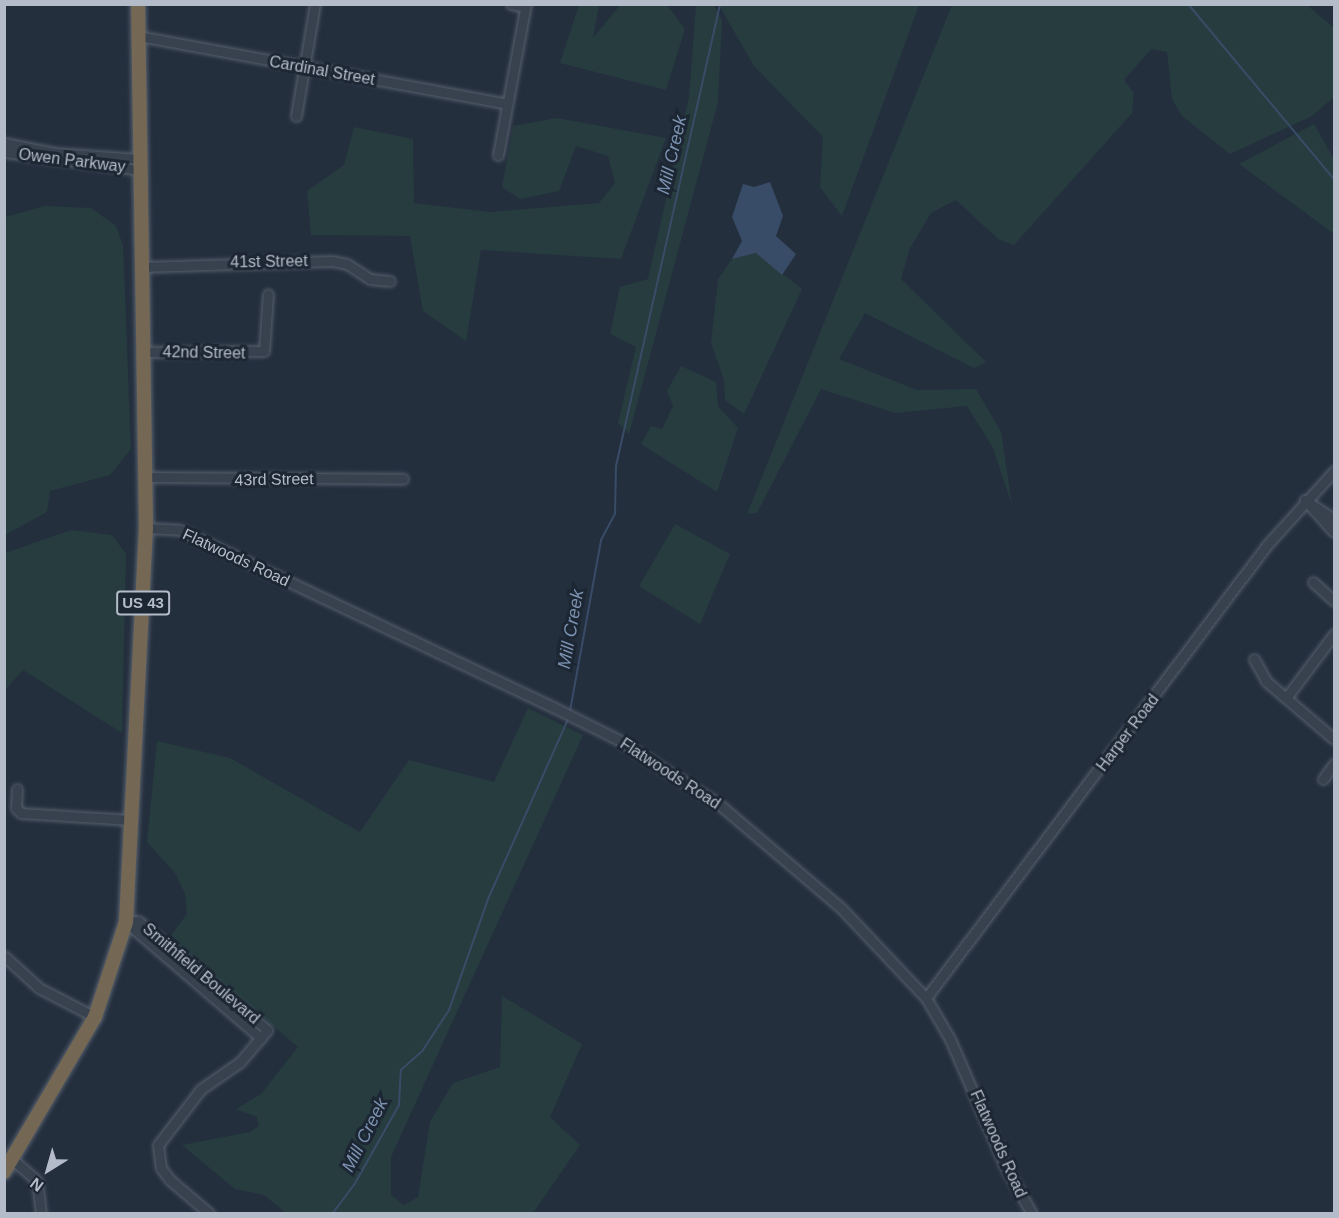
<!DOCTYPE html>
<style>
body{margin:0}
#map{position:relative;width:1339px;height:1218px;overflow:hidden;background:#242f3e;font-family:Helvetica,sans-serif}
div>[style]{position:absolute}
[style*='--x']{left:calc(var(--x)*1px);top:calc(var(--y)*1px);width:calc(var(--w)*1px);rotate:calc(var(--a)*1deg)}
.green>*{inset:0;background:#263c3f}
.water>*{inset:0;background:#394c67}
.stream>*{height:2px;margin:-1px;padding:0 1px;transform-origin:1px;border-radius:1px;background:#394c67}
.roads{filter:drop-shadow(0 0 2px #565f6c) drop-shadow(0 0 2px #565f6c)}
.minor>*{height:9px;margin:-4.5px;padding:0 4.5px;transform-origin:4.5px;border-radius:4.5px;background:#38414e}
.highway>*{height:14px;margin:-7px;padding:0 7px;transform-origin:7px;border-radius:7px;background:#746855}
span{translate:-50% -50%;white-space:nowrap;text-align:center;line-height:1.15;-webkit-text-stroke:6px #1d2633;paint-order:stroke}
.shield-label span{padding:2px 4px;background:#1d2633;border:2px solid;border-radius:4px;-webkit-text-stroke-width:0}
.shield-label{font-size:15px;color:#b4bcc9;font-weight:700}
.street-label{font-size:16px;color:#b4bcc9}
.water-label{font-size:18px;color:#7c92b1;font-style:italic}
.frame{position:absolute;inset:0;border:6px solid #b4bcc9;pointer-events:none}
.north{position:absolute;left:18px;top:1140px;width:60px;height:60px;-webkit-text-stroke:4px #1d2633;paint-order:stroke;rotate:217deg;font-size:16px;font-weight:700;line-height:24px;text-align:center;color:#b4bcc9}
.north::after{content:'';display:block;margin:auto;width:21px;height:27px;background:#b4bcc9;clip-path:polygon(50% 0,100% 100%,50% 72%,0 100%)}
</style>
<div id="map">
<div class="green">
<i style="clip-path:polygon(579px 5px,599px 5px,593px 38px,620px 5px,667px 5px,685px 29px,666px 90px,560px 63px)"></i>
<i style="clip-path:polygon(696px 5px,714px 5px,722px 20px,718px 102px,629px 434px,618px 423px,636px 347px,610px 334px,620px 287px,648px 279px,689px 97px)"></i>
<i style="clip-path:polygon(719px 5px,919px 5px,842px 216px,820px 187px,823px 137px,754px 66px)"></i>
<i style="clip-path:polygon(952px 5px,1307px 5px,1334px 28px,1334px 97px,1312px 116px,1230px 154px,1182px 116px,1172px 99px,1167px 52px,1151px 49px,1124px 80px,1134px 93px,1132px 113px,1014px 245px,998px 239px,956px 200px,931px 213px,910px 248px,901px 279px,986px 362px,974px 368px,865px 313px,839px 359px,917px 390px,976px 389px,1001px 432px,1012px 505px,993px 448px,967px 406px,895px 413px,821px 389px,757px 513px,747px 514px)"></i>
<i style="clip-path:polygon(557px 118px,666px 138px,621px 259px,481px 250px,466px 341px,423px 311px,410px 236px,311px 235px,307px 191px,344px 165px,354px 127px,413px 139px,414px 203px,490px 212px,599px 203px,615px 183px,608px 156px,576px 146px,559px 191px,520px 199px,502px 187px,513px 126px)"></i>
<i style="clip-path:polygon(1314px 124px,1334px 159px,1334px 234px,1239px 164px)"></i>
<i style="clip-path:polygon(45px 206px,91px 208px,116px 226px,123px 245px,131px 449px,110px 475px,50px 491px,47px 512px,5px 535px,5px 217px)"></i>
<i style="clip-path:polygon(756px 253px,802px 289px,744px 414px,725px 400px,724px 380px,711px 343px,718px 279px,732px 259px)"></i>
<i style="clip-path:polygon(681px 366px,716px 382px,718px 406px,738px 428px,717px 492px,641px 444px,651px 426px,662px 429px,673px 406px,667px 391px)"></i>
<i style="clip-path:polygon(675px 524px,730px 554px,700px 624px,639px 586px)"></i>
<i style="clip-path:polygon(71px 530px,112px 535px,126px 554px,122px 733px,23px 670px,5px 690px,5px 553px)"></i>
<i style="clip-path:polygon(528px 708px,583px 735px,391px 1157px,391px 1195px,404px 1205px,418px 1197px,430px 1122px,453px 1083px,500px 1067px,502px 996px,582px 1044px,550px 1117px,580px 1145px,533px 1213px,286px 1213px,264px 1195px,235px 1189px,182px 1145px,250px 1132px,259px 1126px,257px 1117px,236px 1109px,261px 1094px,298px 1047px,169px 938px,187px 914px,185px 894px,175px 873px,147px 842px,157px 741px,230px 758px,360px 832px,409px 760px,494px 782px)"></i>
</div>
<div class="water">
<i style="clip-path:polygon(770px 182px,783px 216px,776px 236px,796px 254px,782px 275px,756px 253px,732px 259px,742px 241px,732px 217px,743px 184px,754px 187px)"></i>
</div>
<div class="stream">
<i style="--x:1188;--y:4;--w:228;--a:50.2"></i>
<i style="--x:570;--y:711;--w:174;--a:-79.7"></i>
<i style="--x:601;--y:540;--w:30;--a:-62"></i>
<i style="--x:615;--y:514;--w:48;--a:-88.8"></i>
<i style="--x:616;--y:466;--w:474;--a:-77.3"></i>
<i style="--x:332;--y:1214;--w:36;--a:-53"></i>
<i style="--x:354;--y:1185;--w:92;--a:-60.6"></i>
<i style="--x:399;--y:1105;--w:35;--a:-87"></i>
<i style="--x:401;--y:1070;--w:30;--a:-42"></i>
<i style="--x:423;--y:1050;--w:48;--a:-57"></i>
<i style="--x:449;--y:1010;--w:118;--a:-70.6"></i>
<i style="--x:488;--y:899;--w:199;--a:-66"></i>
</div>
<div class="roads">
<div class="minor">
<i style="--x:511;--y:4;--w:14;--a:12"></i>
<i style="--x:138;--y:36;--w:375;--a:10.4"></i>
<i style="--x:296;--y:116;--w:114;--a:-80.4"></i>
<i style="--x:4;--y:143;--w:52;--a:11.1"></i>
<i style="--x:55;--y:153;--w:85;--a:4"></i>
<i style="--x:4;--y:152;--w:137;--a:7.5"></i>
<i style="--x:498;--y:155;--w:154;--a:-79.5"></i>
<i style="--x:142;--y:267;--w:190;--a:-1.8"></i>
<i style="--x:332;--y:261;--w:15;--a:11"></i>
<i style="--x:347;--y:264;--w:27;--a:33"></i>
<i style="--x:370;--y:279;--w:20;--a:6"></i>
<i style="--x:143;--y:352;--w:121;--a:-0.5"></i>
<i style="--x:264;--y:351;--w:57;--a:-86"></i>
<i style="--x:145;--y:477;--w:258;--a:0.4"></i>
<i style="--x:1334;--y:519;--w:35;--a:-147"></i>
<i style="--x:1305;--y:500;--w:43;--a:47.8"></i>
<i style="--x:146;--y:528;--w:34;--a:3"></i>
<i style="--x:180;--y:530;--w:413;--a:25.4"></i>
<i style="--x:553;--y:707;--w:72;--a:26.6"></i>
<i style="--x:617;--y:739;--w:122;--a:32.7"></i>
<i style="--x:720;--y:805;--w:160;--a:40.4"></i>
<i style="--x:842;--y:909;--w:122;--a:46.7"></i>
<i style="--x:926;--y:998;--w:48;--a:59.7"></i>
<i style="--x:950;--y:1039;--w:138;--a:66.6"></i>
<i style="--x:1005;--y:1166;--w:55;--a:60.6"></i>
<i style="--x:1313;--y:582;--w:28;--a:42"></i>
<i style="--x:1254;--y:659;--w:25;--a:61"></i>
<i style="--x:1266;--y:681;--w:89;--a:40.5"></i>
<i style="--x:1286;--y:698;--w:80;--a:-53.1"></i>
<i style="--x:1323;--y:779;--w:19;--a:-54"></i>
<i style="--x:17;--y:789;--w:19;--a:93"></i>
<i style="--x:16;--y:808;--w:7;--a:45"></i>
<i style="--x:21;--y:813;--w:110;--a:3.6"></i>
<i style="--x:126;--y:922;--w:12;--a:-5"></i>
<i style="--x:138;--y:921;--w:169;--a:40.2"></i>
<i style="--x:267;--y:1030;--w:42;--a:130.2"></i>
<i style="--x:240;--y:1062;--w:47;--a:145.3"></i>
<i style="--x:201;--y:1089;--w:71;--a:127.5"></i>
<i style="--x:158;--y:1145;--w:23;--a:83"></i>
<i style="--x:161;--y:1168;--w:15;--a:53"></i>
<i style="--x:170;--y:1180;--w:52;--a:40.4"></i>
<i style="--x:126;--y:922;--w:178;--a:40.7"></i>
<i style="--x:4;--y:956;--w:47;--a:42.4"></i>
<i style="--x:39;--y:988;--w:63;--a:27.4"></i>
<i style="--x:926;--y:998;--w:567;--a:-53.03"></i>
<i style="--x:1267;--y:545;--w:100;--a:-47.8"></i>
<i style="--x:12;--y:1159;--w:33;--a:41"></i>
<i style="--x:37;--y:1181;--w:33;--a:83"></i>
</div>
<div class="highway">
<i style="--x:4;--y:1172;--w:180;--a:-59.6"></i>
<i style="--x:95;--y:1017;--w:100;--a:-71.9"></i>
<i style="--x:126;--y:922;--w:395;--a:-87.1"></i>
<i style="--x:146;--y:528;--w:524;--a:-90.87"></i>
</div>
</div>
<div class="shield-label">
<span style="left:143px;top:603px">US 43</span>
</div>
<div class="street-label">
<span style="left:322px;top:71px;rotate:10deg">Cardinal Street</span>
<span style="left:72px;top:161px;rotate:7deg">Owen Parkway</span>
<span style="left:269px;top:262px;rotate:-1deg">41st Street</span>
<span style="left:204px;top:353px;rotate:1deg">42nd Street</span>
<span style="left:274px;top:480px;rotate:-1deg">43rd Street</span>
<span style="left:236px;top:558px;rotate:25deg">Flatwoods Road</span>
<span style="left:1128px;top:733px;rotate:-53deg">Harper Road</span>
<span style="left:670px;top:774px;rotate:33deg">Flatwoods Road</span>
<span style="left:201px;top:974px;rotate:40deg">Smithfield Boulevard</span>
<span style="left:998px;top:1144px;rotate:66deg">Flatwoods Road</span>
</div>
<div class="water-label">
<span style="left:672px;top:155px;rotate:-77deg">Mill Creek</span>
<span style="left:571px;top:629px;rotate:-80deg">Mill Creek</span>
<span style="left:365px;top:1135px;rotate:-63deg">Mill Creek</span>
</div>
<div class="frame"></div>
<div class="north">N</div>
</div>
